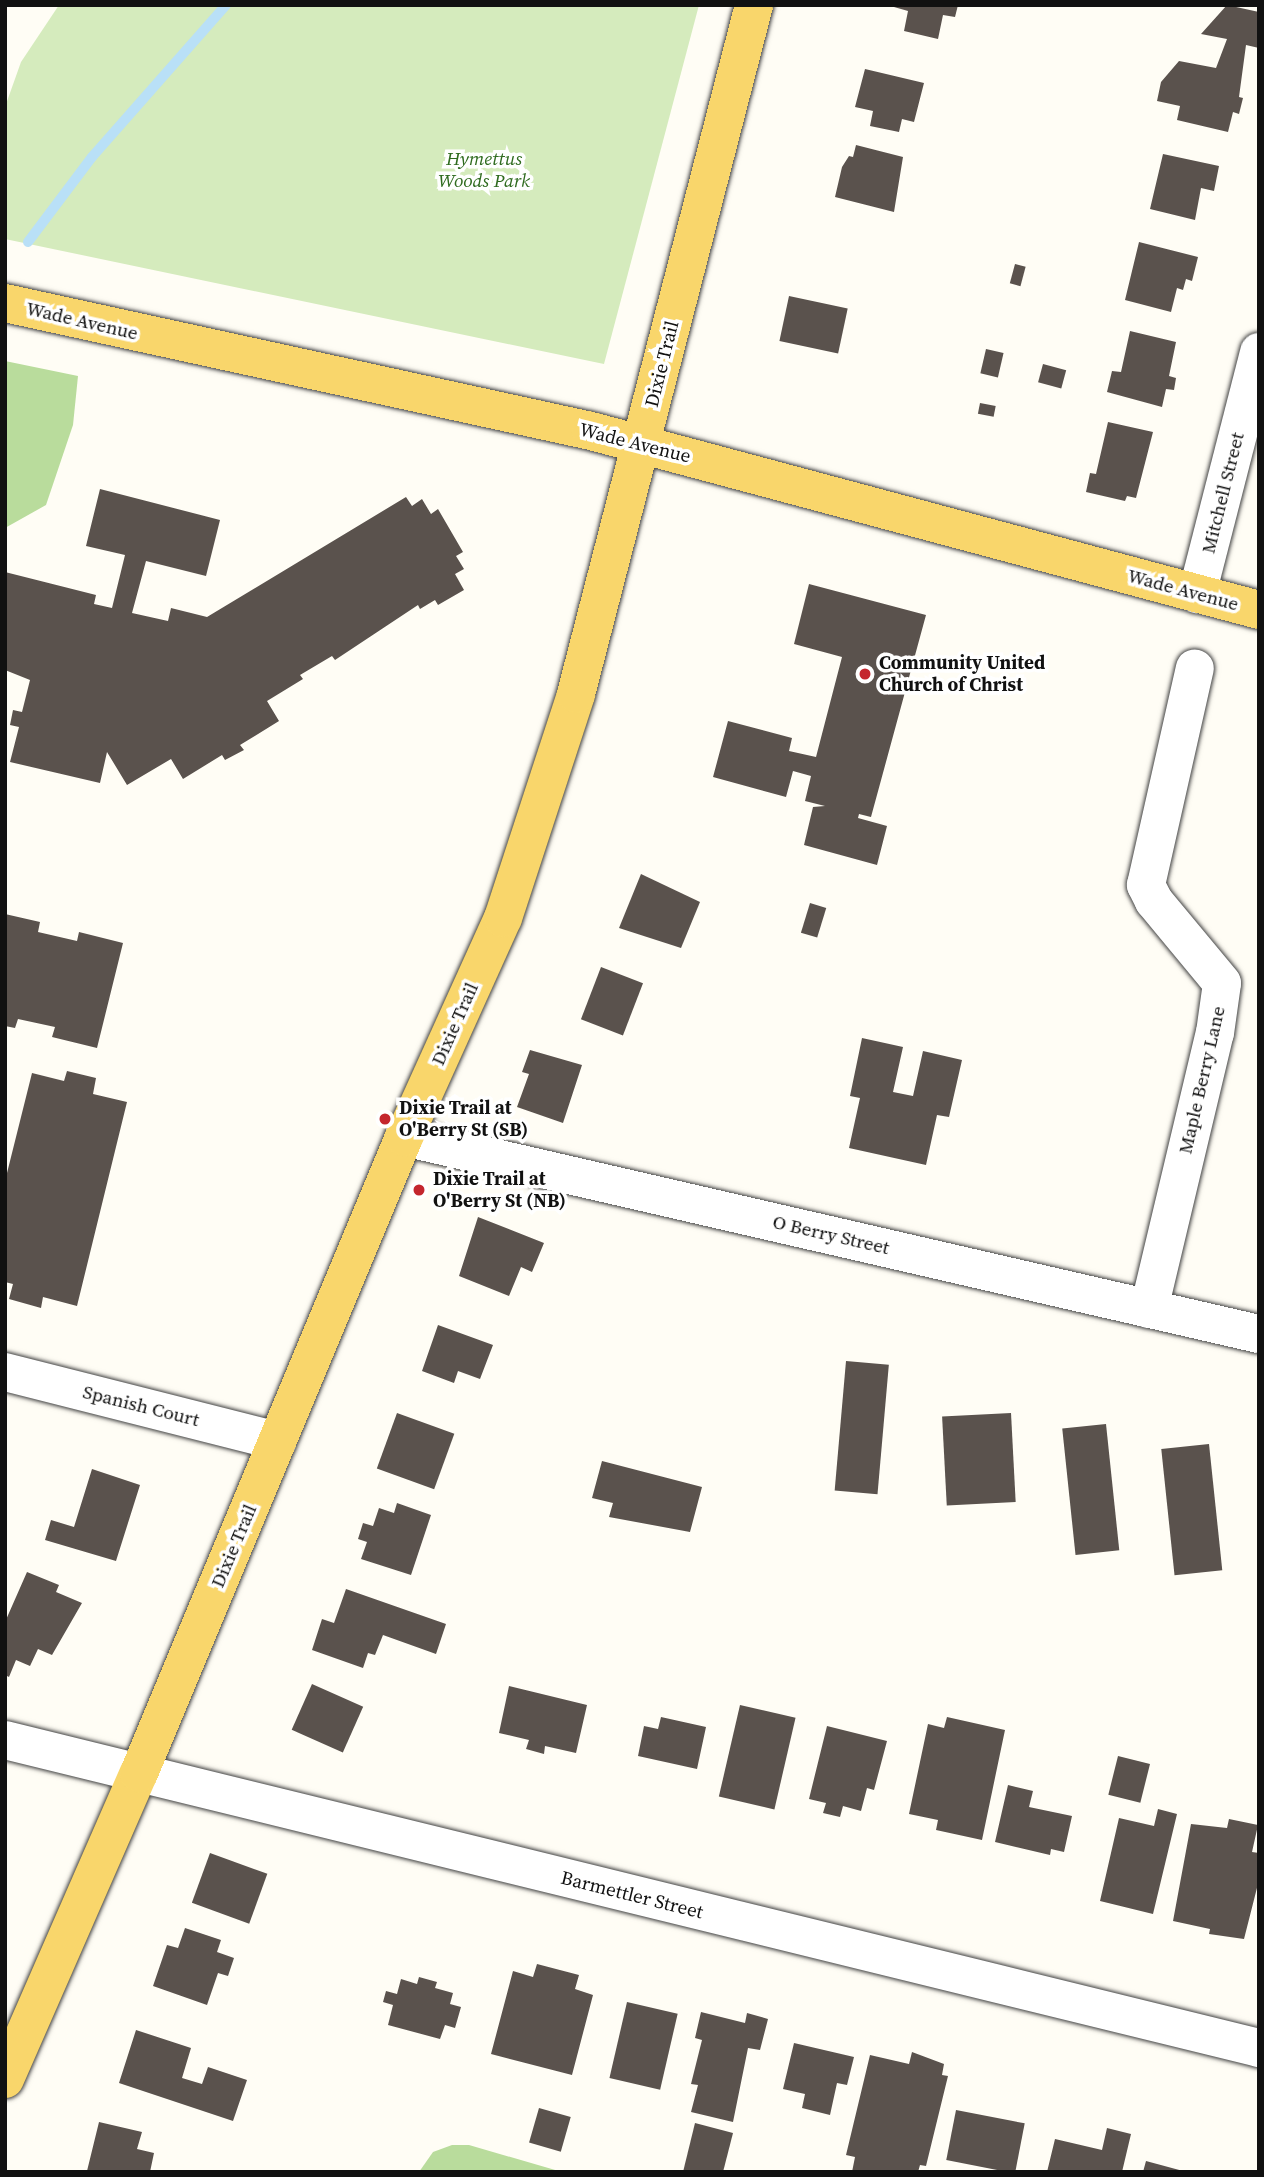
<!DOCTYPE html>
<style>
body{margin:0}
#map{position:relative;width:1264px;height:2177px;overflow:hidden;background:#fffdf5;font-family:"Source Serif 4",serif}
div>[style]{position:absolute}
[style*='--x']{left:calc(var(--x)*1px);top:calc(var(--y)*1px);width:calc(var(--w)*1px);rotate:calc(var(--a)*1deg)}
.green>*{inset:0;background:#d5ebbd}
.forest>*{inset:0;background:#b9dc9c}
.stream>*{height:10px;margin:-5px;padding:0 5px;transform-origin:5px;border-radius:5px;background:#b9e0f7}
.building>*{inset:0;background:#5a524d;transform-origin:0 0}
.roads{filter:drop-shadow(0 0 2px #444) drop-shadow(0 0 2px #444)}
.minor>*{height:38px;margin:-19px;padding:0 19px;transform-origin:19px;border-radius:19px;background:#fff}
.major>*{height:38px;margin:-19px;padding:0 19px;transform-origin:19px;border-radius:19px;background:#f9d66b}
.dots>*{width:19px;height:19px;translate:-50% -50%;box-sizing:border-box;border:4px solid #fff;border-radius:50%}
span{translate:-50% -50%;white-space:nowrap;text-align:center;line-height:1.15;-webkit-text-stroke:7px #fff;paint-order:stroke}
.park-label{font-size:19px;color:#2f6b1f;font-style:italic}
.street-label{font-size:19px;color:#111}
.poi-label{font-size:19px;color:#111;font-weight:700}
.left{translate:0 -50%;text-align:left}
.frame{position:absolute;inset:0;border:7px solid #111;pointer-events:none}
</style>
<div id="map">
<div class="green">
<i style="clip-path:polygon(59px 5px,699px 5px,604px 364px,5px 239px,5px 107px,21px 62px)"></i>
</div>
<div class="forest">
<i style="clip-path:polygon(5px 361px,78px 376px,73px 425px,46px 505px,5px 528px)"></i>
<i style="clip-path:polygon(452px 2145px,469px 2145px,562px 2172px,419px 2172px,433px 2152px)"></i>
</div>
<div class="stream">
<i style="--x:28;--y:242;--w:106;--a:-53"></i>
<i style="--x:92;--y:157;--w:203;--a:-48.6"></i>
</div>
<div class="building">
<i style="clip-path:polygon(887px 5px,958px 5px,955px 17px,943px 15px,938px 39px,904px 31px,908px 11px)"></i>
<i style="clip-path:polygon(1227px 5px,1259px 12px,1259px 48px,1246px 45px,1239px 97px,1243px 98px,1239px 114px,1233px 112px,1228px 132px,1177px 120px,1180px 106px,1157px 101px,1161px 82px,1179px 61px,1216px 68px,1227px 39px,1201px 34px)"></i>
<i style="clip-path:polygon(865px 69px,924px 83px,914px 122px,902px 119px,899px 132px,870px 126px,873px 111px,855px 107px)"></i>
<i style="clip-path:polygon(856px 145px,903px 157px,894px 212px,835px 197px,842px 167px,849px 156px,853px 157px)"></i>
<i style="clip-path:polygon(1163px 154px,1219px 166px,1214px 191px,1201px 188px,1195px 220px,1150px 209px)"></i>
<i style="clip-path:polygon(1139px 242px,1198px 257px,1192px 281px,1186px 279px,1183px 290px,1177px 288px,1171px 312px,1125px 300px)"></i>
<i style="left:1015px;top:264px;width:11px;height:20px;rotate:15deg"></i>
<i style="left:789px;top:296px;width:60px;height:46px;rotate:12deg"></i>
<i style="clip-path:polygon(1130px 331px,1176px 342px,1169px 376px,1176px 378px,1174px 390px,1166px 389px,1162px 407px,1107px 392px,1112px 371px,1121px 372px)"></i>
<i style="left:986px;top:349px;width:18px;height:25px;rotate:13deg"></i>
<i style="left:1043px;top:364px;width:24px;height:19px;rotate:15deg"></i>
<i style="left:980px;top:403px;width:16px;height:11px;rotate:11deg"></i>
<i style="clip-path:polygon(1108px 422px,1153px 432px,1136px 498px,1127px 496px,1125px 501px,1086px 492px,1090px 473px,1096px 474px)"></i>
<i style="clip-path:polygon(100px 489px,220px 520px,206px 576px,146px 561px,132px 613px,168px 621px,171px 608px,207px 617px,406px 497px,412px 506px,422px 499px,431px 514px,438px 509px,463px 552px,456px 556px,464px 569px,455px 574px,464px 590px,438px 605px,435px 600px,420px 609px,418px 605px,335px 660px,332px 656px,300px 675px,303px 679px,267px 701px,279px 721px,240px 745px,244px 750px,225px 760px,222px 755px,183px 779px,171px 759px,127px 785px,107px 752px,100px 783px,10px 762px,19px 727px,10px 725px,13px 710px,22px 712px,30px 680px,5px 670px,5px 572px,96px 595px,94px 604px,112px 608px,125px 555px,86px 546px)"></i>
<i style="clip-path:polygon(809px 584px,926px 615px,871px 817px,859px 814px,858px 818px,887px 826px,877px 865px,804px 845px,813px 807px,825px 806px,805px 801px,811px 776px,793px 771px,786px 797px,713px 777px,728px 721px,792px 738px,789px 751px,816px 757px,842px 657px,794px 644px)"></i>
<i style="clip-path:polygon(641px 874px,700px 902px,681px 948px,619px 928px)"></i>
<i style="left:810px;top:903px;width:17px;height:31px;rotate:17deg"></i>
<i style="clip-path:polygon(5px 914px,40px 922px,38px 932px,77px 941px,79px 932px,123px 943px,97px 1048px,52px 1037px,55px 1027px,18px 1019px,15px 1028px,5px 1026px)"></i>
<i style="left:601px;top:967px;width:45px;height:56px;rotate:21deg"></i>
<i style="clip-path:polygon(862px 1038px,903px 1047px,893px 1092px,913px 1096px,923px 1051px,962px 1060px,949px 1117px,937px 1115px,926px 1165px,849px 1148px,860px 1098px,850px 1096px)"></i>
<i style="clip-path:polygon(530px 1050px,582px 1065px,563px 1123px,517px 1107px,529px 1074px,522px 1072px)"></i>
<i style="clip-path:polygon(67px 1071px,96px 1078px,93px 1094px,127px 1102px,77px 1306px,43px 1297px,41px 1308px,9px 1299px,13px 1284px,5px 1282px,5px 1181px,32px 1073px,64px 1081px)"></i>
<i style="clip-path:polygon(478px 1217px,544px 1243px,532px 1272px,521px 1267px,509px 1296px,459px 1276px)"></i>
<i style="clip-path:polygon(438px 1325px,493px 1345px,480px 1379px,458px 1371px,454px 1383px,422px 1371px)"></i>
<i style="left:846px;top:1361px;width:43px;height:130px;rotate:5deg"></i>
<i style="left:397px;top:1413px;width:61px;height:59px;rotate:20deg"></i>
<i style="left:1011px;top:1413px;width:89px;height:69px;rotate:87deg"></i>
<i style="left:1106px;top:1424px;width:127px;height:44px;rotate:84deg"></i>
<i style="left:1209px;top:1444px;width:127px;height:48px;rotate:84deg"></i>
<i style="clip-path:polygon(602px 1461px,702px 1487px,690px 1532px,609px 1517px,613px 1503px,592px 1498px)"></i>
<i style="clip-path:polygon(92px 1469px,140px 1485px,116px 1561px,45px 1540px,51px 1520px,74px 1527px)"></i>
<i style="clip-path:polygon(397px 1503px,431px 1515px,411px 1575px,361px 1559px,367px 1542px,358px 1539px,363px 1523px,373px 1526px,379px 1508px,394px 1513px)"></i>
<i style="clip-path:polygon(27px 1572px,59px 1585px,56px 1592px,82px 1603px,52px 1655px,38px 1649px,30px 1666px,16px 1660px,9px 1677px,5px 1675px,5px 1622px)"></i>
<i style="clip-path:polygon(346px 1589px,446px 1624px,436px 1654px,383px 1635px,375px 1655px,368px 1653px,363px 1668px,312px 1650px,322px 1619px,334px 1623px)"></i>
<i style="left:312px;top:1684px;width:56px;height:50px;rotate:24deg"></i>
<i style="clip-path:polygon(509px 1686px,587px 1705px,576px 1753px,545px 1746px,544px 1754px,526px 1749px,529px 1740px,499px 1733px)"></i>
<i style="left:740px;top:1705px;width:57px;height:94px;rotate:13deg"></i>
<i style="clip-path:polygon(661px 1717px,706px 1727px,697px 1769px,638px 1756px,644px 1726px,658px 1729px)"></i>
<i style="clip-path:polygon(947px 1717px,1005px 1730px,982px 1840px,936px 1830px,938px 1820px,909px 1814px,928px 1724px,944px 1728px)"></i>
<i style="clip-path:polygon(827px 1726px,887px 1741px,874px 1790px,867px 1788px,861px 1811px,843px 1806px,840px 1817px,823px 1813px,826px 1803px,809px 1799px)"></i>
<i style="left:1118px;top:1756px;width:33px;height:40px;rotate:14deg"></i>
<i style="clip-path:polygon(1008px 1785px,1033px 1791px,1029px 1807px,1072px 1816px,1064px 1852px,1051px 1849px,1050px 1855px,995px 1842px)"></i>
<i style="clip-path:polygon(1158px 1809px,1177px 1814px,1153px 1914px,1100px 1901px,1119px 1818px,1154px 1826px)"></i>
<i style="clip-path:polygon(1229px 1819px,1258px 1825px,1252px 1852px,1259px 1853px,1259px 1880px,1244px 1939px,1209px 1934px,1210px 1929px,1173px 1921px,1191px 1824px,1227px 1828px)"></i>
<i style="left:210px;top:1853px;width:61px;height:53px;rotate:20deg"></i>
<i style="clip-path:polygon(185px 1928px,221px 1940px,217px 1952px,234px 1958px,228px 1976px,218px 1973px,207px 2005px,153px 1986px,167px 1945px,178px 1948px)"></i>
<i style="clip-path:polygon(537px 1964px,579px 1975px,575px 1989px,593px 1995px,572px 2075px,491px 2054px,513px 1971px,533px 1977px)"></i>
<i style="clip-path:polygon(419px 1977px,437px 1982px,435px 1988px,453px 1993px,450px 2004px,461px 2007px,455px 2028px,445px 2025px,440px 2039px,388px 2025px,393px 2005px,383px 2002px,386px 1991px,397px 1994px,401px 1979px,417px 1984px)"></i>
<i style="left:627px;top:2002px;width:52px;height:78px;rotate:13deg"></i>
<i style="clip-path:polygon(701px 2012px,745px 2023px,747px 2013px,768px 2019px,760px 2050px,748px 2048px,733px 2122px,691px 2112px,698px 2085px,691px 2084px,702px 2040px,695px 2038px)"></i>
<i style="clip-path:polygon(136px 2030px,191px 2048px,182px 2078px,202px 2084px,208px 2067px,247px 2080px,233px 2121px,119px 2083px)"></i>
<i style="clip-path:polygon(794px 2043px,854px 2057px,847px 2085px,837px 2083px,830px 2115px,802px 2108px,805px 2094px,783px 2089px)"></i>
<i style="clip-path:polygon(912px 2052px,944px 2064px,942px 2075px,948px 2076px,926px 2166px,920px 2165px,918px 2172px,852px 2172px,855px 2157px,846px 2155px,870px 2055px,909px 2064px)"></i>
<i style="left:539px;top:2108px;width:33px;height:36px;rotate:16deg"></i>
<i style="left:956px;top:2110px;width:70px;height:51px;rotate:11deg"></i>
<i style="clip-path:polygon(99px 2122px,142px 2132px,137px 2149px,154px 2153px,150px 2172px,87px 2171px)"></i>
<i style="clip-path:polygon(695px 2123px,733px 2133px,723px 2172px,683px 2172px)"></i>
<i style="clip-path:polygon(1107px 2128px,1131px 2134px,1122px 2172px,1047px 2172px,1055px 2139px,1102px 2150px)"></i>
<i style="clip-path:polygon(1146px 2161px,1183px 2171px,1183px 2172px,1143px 2172px)"></i>
</div>
<div class="roads">
<div class="minor">
<i style="--x:1197;--y:594;--w:250;--a:-75.6"></i>
<i style="--x:404;--y:1137;--w:877;--a:12.98"></i>
<i style="--x:1149;--y:1309;--w:284;--a:-76.6"></i>
<i style="--x:1215;--y:1033;--w:50;--a:-82"></i>
<i style="--x:1222;--y:983;--w:107;--a:-129.7"></i>
<i style="--x:1154;--y:901;--w:18;--a:-117"></i>
<i style="--x:1146;--y:885;--w:222;--a:-77.3"></i>
<i style="--x:5;--y:1372;--w:281;--a:14.2"></i>
<i style="--x:5;--y:1740;--w:1291;--a:13.8"></i>
</div>
<div class="major">
<i style="--x:5;--y:303;--w:600;--a:12.32"></i>
<i style="--x:591;--y:431;--w:692;--a:15"></i>
<i style="--x:5;--y:2079;--w:334;--a:-66.4"></i>
<i style="--x:139;--y:1773;--w:689;--a:-67.38"></i>
<i style="--x:404;--y:1137;--w:240;--a:-65.7"></i>
<i style="--x:503;--y:918;--w:236;--a:-71.9"></i>
<i style="--x:576;--y:694;--w:712;--a:-75.51"></i>
</div>
</div>
<div class="dots">
<i style="left:865px;top:674px;background:#c4262e"></i>
<i style="left:385px;top:1119px;background:#c4262e"></i>
<i style="left:419px;top:1190px;background:#c4262e"></i>
</div>
<div class="park-label">
<span style="left:484px;top:170px">Hymettus<br>Woods Park</span>
</div>
<div class="street-label">
<span style="left:82px;top:321px;rotate:13deg">Wade Avenue</span>
<span style="left:662px;top:364px;rotate:-76deg">Dixie Trail</span>
<span style="left:635px;top:443px;rotate:14deg">Wade Avenue</span>
<span style="left:1223px;top:493px;rotate:-76deg">Mitchell Street</span>
<span style="left:1183px;top:590px;rotate:15deg">Wade Avenue</span>
<span style="left:455px;top:1024px;rotate:-66deg">Dixie Trail</span>
<span style="left:1202px;top:1080px;rotate:-77deg">Maple Berry Lane</span>
<span style="left:831px;top:1235px;rotate:13deg">O Berry Street</span>
<span style="left:141px;top:1406px;rotate:14deg">Spanish Court</span>
<span style="left:234px;top:1546px;rotate:-67deg">Dixie Trail</span>
<span style="left:632px;top:1895px;rotate:14deg">Barmettler Street</span>
</div>
<div class="poi-label">
<span class="left" style="left:879px;top:674px">Community United<br>Church of Christ</span>
<span class="left" style="left:399px;top:1119px">Dixie Trail at<br>O'Berry St (SB)</span>
<span class="left" style="left:433px;top:1190px">Dixie Trail at<br>O'Berry St (NB)</span>
</div>
<div class="frame"></div>
</div>
